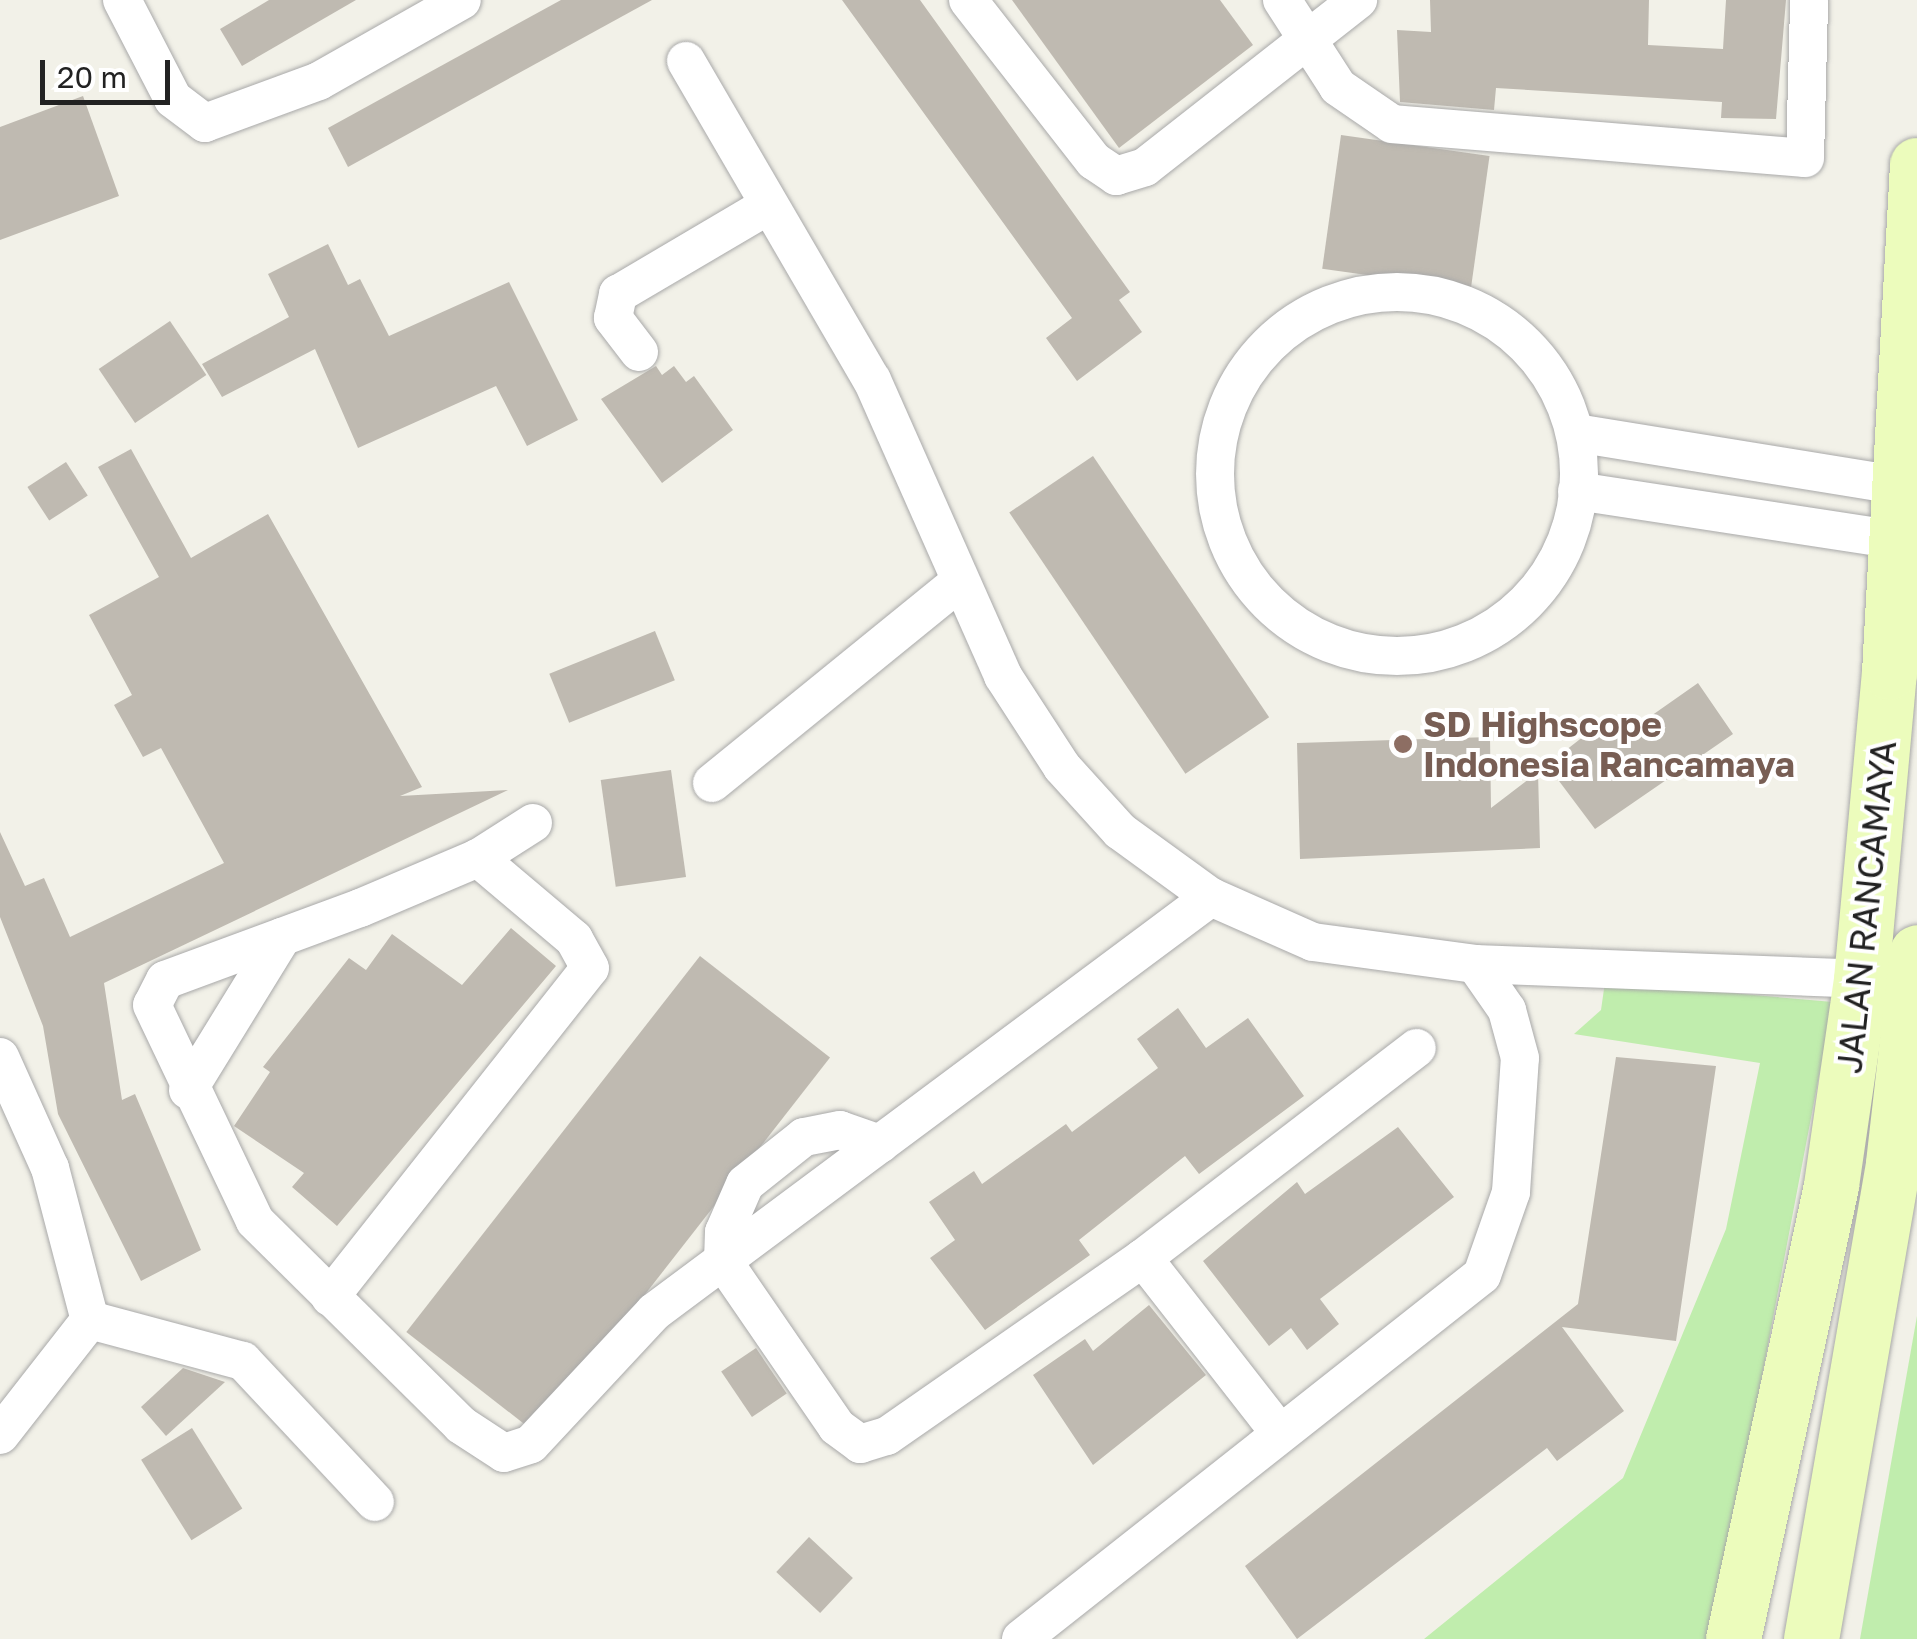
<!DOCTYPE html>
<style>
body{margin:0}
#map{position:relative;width:1917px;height:1639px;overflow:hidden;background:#f2f1e8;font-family:"Golos Text",sans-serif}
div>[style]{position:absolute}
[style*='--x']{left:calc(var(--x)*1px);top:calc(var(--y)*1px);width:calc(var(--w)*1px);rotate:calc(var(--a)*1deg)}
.grass>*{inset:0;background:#c0edad}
.building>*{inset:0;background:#bfbab1;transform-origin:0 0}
.roads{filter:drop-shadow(0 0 2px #a9a9a9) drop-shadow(0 0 2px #a9a9a9)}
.street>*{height:38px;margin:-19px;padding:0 19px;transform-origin:19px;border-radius:19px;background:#fff}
.street>.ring{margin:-19px;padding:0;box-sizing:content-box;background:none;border:38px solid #fff;border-radius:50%}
.secondary>*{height:55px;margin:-27.5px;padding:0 27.5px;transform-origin:27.5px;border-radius:27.5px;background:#ecfcbc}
.dots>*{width:28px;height:28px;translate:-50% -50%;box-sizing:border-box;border:5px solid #fff;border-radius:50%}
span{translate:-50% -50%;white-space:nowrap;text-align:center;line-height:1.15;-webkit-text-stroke:8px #fff;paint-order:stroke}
.education-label{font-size:35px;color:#785e54;font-weight:700}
.left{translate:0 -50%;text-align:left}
.street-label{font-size:35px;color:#222}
.scale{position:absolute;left:40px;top:60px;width:130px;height:45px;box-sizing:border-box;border:5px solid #222;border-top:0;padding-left:12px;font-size:30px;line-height:35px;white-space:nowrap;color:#222;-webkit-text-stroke:8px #fff;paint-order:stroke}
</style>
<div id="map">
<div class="grass">
<i style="clip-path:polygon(1605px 982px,1833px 1002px,1712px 1639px,1424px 1639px,1623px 1478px,1726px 1229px,1760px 1063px,1574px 1034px,1601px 1010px)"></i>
<i style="clip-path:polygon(1917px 1316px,1917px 1639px,1860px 1639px)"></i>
</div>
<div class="building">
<i style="clip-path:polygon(269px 0,356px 0,242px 66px,220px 29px)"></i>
<i style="clip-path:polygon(561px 0,652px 0,348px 167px,328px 128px)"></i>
<i style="clip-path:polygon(842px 0,920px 0,1130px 292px,1119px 300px,1142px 332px,1077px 381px,1046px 338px,1072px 318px)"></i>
<i style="clip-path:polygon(1012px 0,1220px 0,1253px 45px,1119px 148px)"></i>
<i style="clip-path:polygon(1430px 0,1649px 0,1648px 45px,1723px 49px,1726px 0,1786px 0,1776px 119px,1721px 118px,1722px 102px,1496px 88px,1494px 110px,1400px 102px,1397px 30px,1431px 32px)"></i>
<i style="clip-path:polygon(83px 96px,119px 196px,0 240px,0 127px)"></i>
<i style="left:1341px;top:135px;width:150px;height:135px;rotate:8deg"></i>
<i style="clip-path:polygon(328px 244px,348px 285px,360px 279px,389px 336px,509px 282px,578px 420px,527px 446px,496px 386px,358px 448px,315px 349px,222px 397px,202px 364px,289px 317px,268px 274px)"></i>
<i style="left:170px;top:321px;width:65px;height:86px;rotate:56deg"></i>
<i style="clip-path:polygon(656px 366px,662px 375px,674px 366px,686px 382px,694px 376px,733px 430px,662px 483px,601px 399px)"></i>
<i style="clip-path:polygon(131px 449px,191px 558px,268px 514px,422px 787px,400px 796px,508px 790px,104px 983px,122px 1100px,135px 1094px,201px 1250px,141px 1281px,58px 1114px,43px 1026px,0 917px,0 832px,25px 886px,44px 878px,70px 937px,224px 863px,161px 748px,143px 757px,114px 705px,132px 695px,89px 615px,159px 577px,98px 467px)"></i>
<i style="left:1093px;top:456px;width:315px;height:101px;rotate:56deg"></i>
<i style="left:66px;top:462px;width:40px;height:46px;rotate:57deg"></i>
<i style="left:655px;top:631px;width:53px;height:114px;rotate:68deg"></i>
<i style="clip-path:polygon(1698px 683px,1733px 734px,1595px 829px,1547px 765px,1607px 718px,1621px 737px)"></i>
<i style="clip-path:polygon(1490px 737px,1491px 808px,1538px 772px,1540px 848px,1300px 859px,1297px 743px)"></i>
<i style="left:671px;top:770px;width:108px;height:71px;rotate:82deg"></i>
<i style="clip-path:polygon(511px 928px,556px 966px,337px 1226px,292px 1187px,304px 1173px,234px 1126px,270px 1072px,263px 1067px,349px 958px,366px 970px,392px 934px,462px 985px)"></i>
<i style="left:700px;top:956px;width:165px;height:477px;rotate:38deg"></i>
<i style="clip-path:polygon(1178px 1008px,1206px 1048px,1248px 1018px,1304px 1096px,1199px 1174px,1185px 1156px,1079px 1240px,1090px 1255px,985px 1330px,930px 1258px,955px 1240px,929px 1202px,974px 1171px,982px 1184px,1066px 1124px,1072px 1132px,1158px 1068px,1137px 1039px)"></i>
<i style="clip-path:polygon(1616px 1057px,1716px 1066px,1676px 1341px,1562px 1327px,1624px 1411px,1557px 1461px,1547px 1448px,1297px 1639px,1245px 1566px,1578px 1304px)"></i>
<i style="clip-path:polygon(1398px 1127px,1454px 1197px,1320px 1299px,1339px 1324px,1307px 1350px,1291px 1328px,1269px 1346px,1203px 1261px,1297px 1182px,1305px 1194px)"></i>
<i style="clip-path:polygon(1149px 1305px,1206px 1375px,1093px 1465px,1033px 1375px,1085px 1339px,1093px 1351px)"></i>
<i style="left:756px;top:1348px;width:55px;height:42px;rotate:56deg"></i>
<i style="clip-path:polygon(183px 1368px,225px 1382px,166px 1436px,141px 1407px)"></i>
<i style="left:192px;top:1428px;width:95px;height:60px;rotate:58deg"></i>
<i style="left:809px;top:1537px;width:60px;height:48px;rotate:43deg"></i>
</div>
<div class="roads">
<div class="street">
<i style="--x:122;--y:0;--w:111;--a:62.7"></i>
<i style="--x:173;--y:99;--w:40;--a:37"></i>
<i style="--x:205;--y:123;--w:121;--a:-20.2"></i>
<i style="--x:319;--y:81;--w:164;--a:-29.5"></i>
<i style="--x:968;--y:0;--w:204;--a:52"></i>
<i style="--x:1094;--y:161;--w:27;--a:34"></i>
<i style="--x:1116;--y:176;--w:30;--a:-17"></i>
<i style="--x:1145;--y:167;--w:271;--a:-38.1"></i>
<i style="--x:1282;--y:0;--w:103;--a:57.2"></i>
<i style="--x:1338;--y:87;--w:65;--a:34.4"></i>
<i style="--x:1392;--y:124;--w:414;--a:4.7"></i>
<i style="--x:1805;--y:158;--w:158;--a:-88.5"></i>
<i style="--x:686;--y:61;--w:369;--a:59.8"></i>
<i style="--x:872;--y:380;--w:324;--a:66.1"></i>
<i style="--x:1003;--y:676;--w:108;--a:57"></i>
<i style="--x:1062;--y:767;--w:86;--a:47.8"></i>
<i style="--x:1120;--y:831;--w:112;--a:36"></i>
<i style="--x:1211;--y:897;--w:111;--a:23.8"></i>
<i style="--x:1313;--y:942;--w:163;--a:7.7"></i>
<i style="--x:1475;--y:964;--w:386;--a:2.2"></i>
<i class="ring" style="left:1215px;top:292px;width:326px;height:326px"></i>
<i style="--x:639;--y:352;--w:43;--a:-127.4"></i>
<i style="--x:613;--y:318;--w:25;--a:-78"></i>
<i style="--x:618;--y:294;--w:175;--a:-30.5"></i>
<i style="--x:1576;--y:433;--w:345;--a:9.2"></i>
<i style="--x:1577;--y:491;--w:344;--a:8.7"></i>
<i style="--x:712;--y:783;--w:316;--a:-39.1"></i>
<i style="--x:533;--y:823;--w:65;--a:147.5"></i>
<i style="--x:478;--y:858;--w:128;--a:157"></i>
<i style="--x:360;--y:908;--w:208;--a:159.7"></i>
<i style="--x:165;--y:980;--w:28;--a:117"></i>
<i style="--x:152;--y:1005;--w:239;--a:64.5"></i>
<i style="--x:255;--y:1221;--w:290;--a:44.7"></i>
<i style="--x:461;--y:1425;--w:51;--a:33.1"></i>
<i style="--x:504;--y:1453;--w:28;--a:-18"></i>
<i style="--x:531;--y:1444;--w:180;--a:-47"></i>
<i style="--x:654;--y:1312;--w:695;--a:-36.69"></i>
<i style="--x:0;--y:1057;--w:122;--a:65.8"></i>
<i style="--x:50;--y:1168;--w:157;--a:75.3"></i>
<i style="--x:188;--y:1090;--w:180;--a:-58.4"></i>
<i style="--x:880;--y:1144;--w:42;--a:-160.7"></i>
<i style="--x:840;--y:1130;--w:37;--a:169"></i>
<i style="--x:804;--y:1137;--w:75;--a:141.5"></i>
<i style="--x:745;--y:1184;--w:52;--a:113.6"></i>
<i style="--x:724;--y:1232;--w:29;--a:92"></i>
<i style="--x:723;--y:1261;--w:201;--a:55.5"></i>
<i style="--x:837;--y:1427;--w:29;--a:36"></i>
<i style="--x:860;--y:1444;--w:28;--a:-17"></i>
<i style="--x:887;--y:1436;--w:312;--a:-34.8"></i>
<i style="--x:1143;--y:1258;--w:345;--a:-37.5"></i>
<i style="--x:1143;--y:1258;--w:221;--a:52"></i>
<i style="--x:330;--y:1297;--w:419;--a:-51.7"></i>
<i style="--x:590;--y:968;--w:33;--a:-119"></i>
<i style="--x:574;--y:939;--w:126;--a:-139.8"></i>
<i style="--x:0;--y:1435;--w:146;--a:-52"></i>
<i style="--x:90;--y:1320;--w:158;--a:15"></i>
<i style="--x:243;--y:1361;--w:193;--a:46.9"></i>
<i style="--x:1021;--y:1639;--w:587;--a:-38.29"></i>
<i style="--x:1482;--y:1275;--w:88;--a:-70.7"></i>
<i style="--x:1511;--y:1192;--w:134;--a:-86.2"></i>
<i style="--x:1520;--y:1058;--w:50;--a:-105.2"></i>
<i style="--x:1507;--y:1010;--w:56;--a:-124.8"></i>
</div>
<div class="secondary">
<i style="--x:1733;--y:1639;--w:464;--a:-77.8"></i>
<i style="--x:1831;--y:1185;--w:208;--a:-81.7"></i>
<i style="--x:1861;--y:979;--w:308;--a:-84.8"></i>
<i style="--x:1889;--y:672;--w:508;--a:-86.84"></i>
<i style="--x:1811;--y:1639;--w:483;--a:-80.2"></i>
<i style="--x:1893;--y:1163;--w:212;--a:-83.5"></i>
</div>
</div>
<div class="dots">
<i style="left:1403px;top:744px;background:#8d6e63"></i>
</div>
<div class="education-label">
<span class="left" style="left:1423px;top:744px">SD Highscope<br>Indonesia Rancamaya</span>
</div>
<div class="street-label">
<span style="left:1866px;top:907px;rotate:-84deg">JALAN RANCAMAYA</span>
</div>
<div class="scale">20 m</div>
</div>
